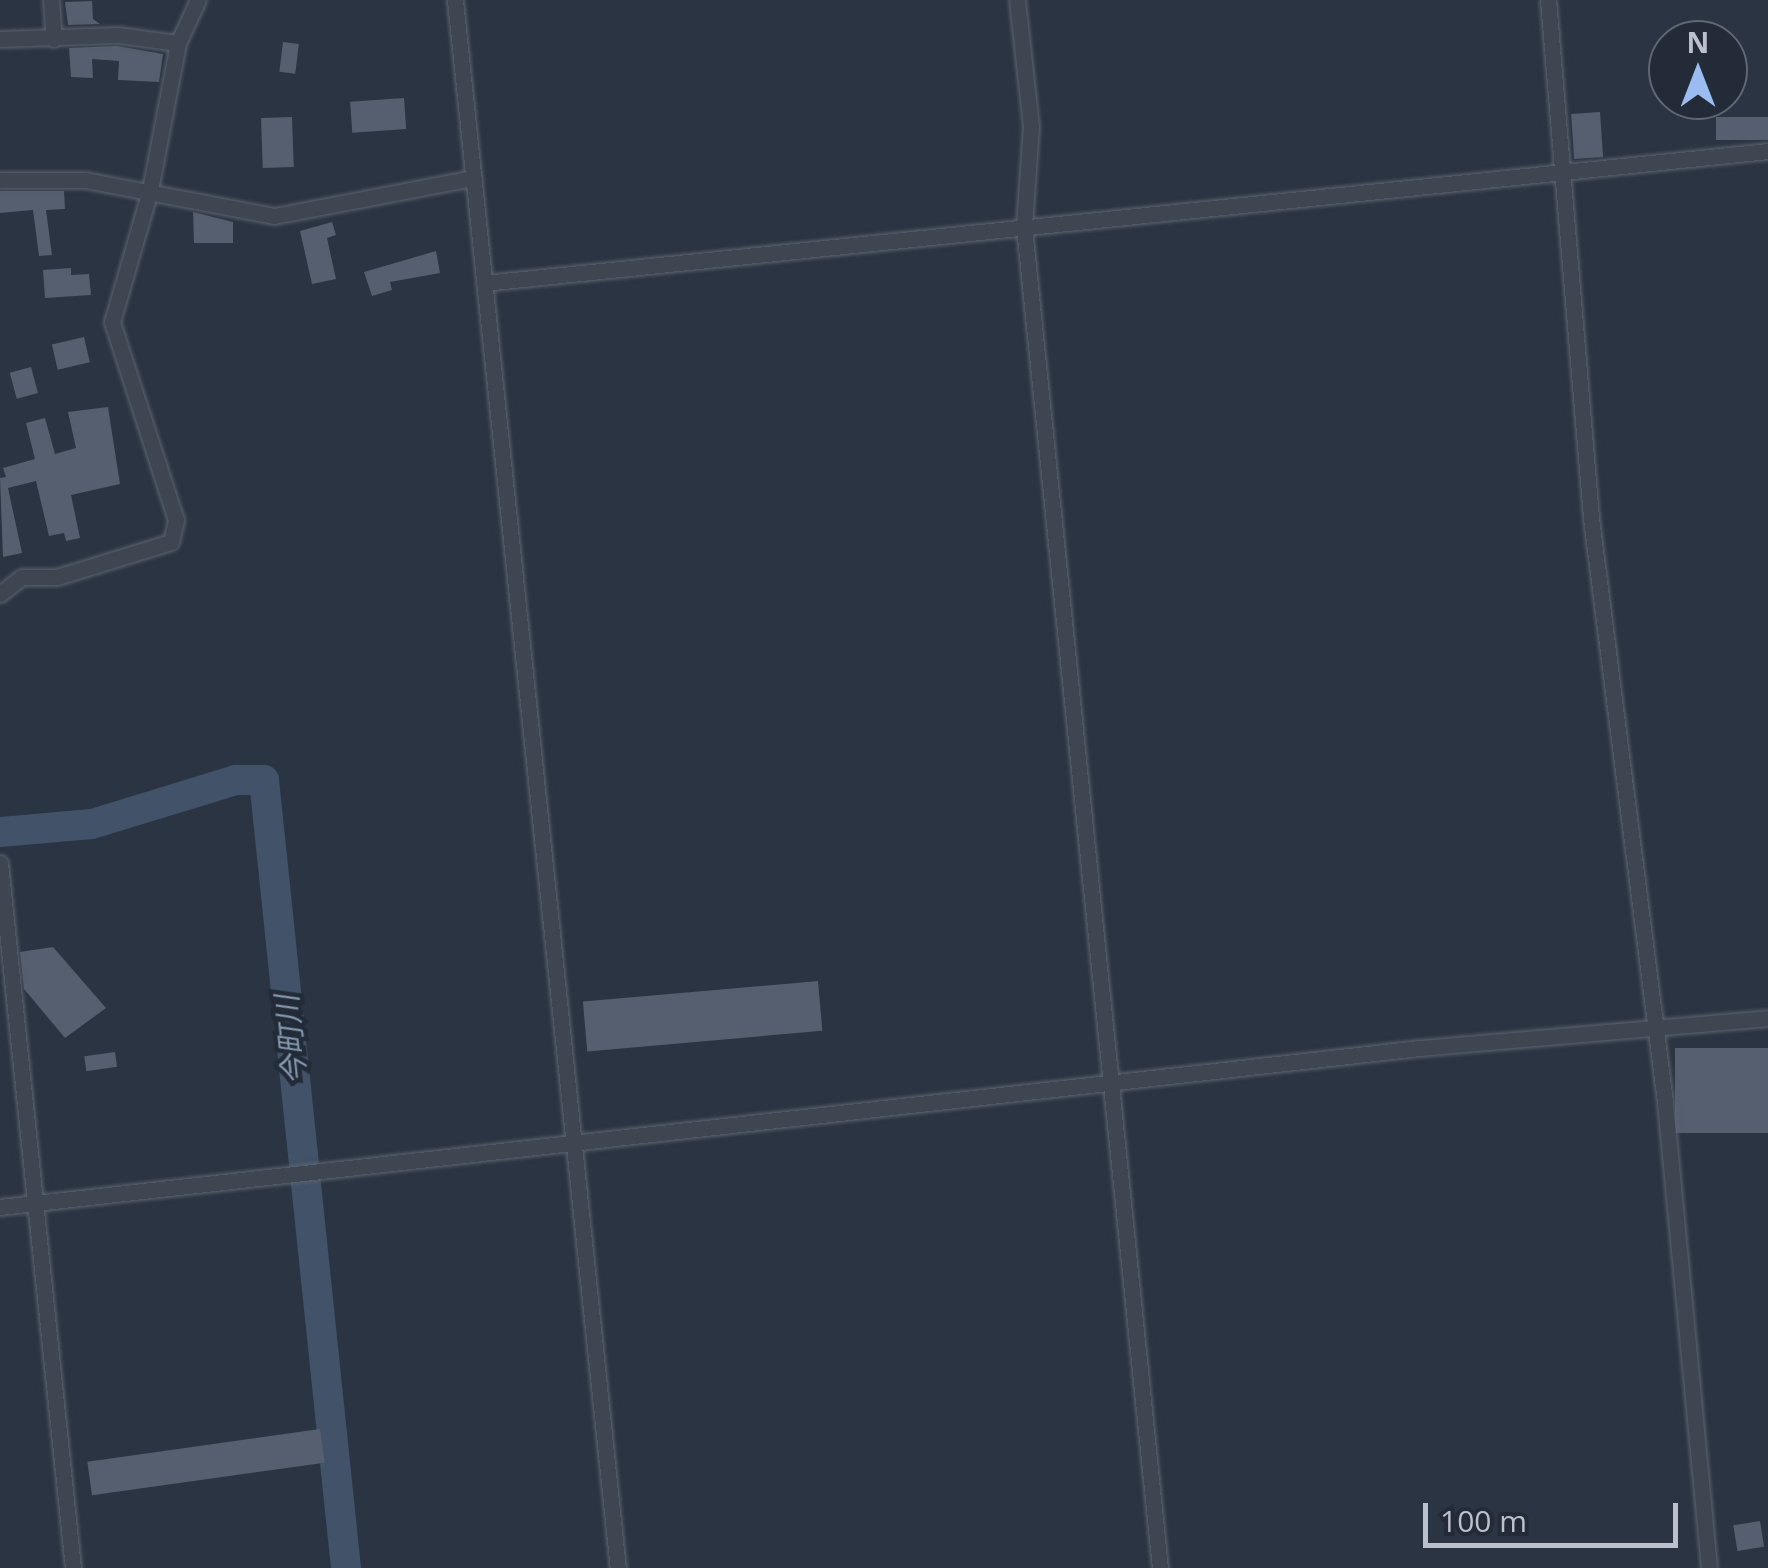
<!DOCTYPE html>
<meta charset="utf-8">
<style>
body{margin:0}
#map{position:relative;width:1768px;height:1568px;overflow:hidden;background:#2a3442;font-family:"Open Sans","Noto Sans JP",sans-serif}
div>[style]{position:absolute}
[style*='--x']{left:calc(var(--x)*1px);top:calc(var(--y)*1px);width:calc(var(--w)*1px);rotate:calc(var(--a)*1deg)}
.river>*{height:30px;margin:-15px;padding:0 15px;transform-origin:15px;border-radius:15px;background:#415269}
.building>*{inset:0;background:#555f6f;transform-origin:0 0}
.roads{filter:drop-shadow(0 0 2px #5c646f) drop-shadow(0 0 2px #5c646f)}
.minor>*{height:15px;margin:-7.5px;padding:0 7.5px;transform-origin:7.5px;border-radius:7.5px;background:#3e4652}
span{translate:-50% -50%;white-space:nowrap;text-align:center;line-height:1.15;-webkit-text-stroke:9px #222b37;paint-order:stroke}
.water-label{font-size:30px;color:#8698b0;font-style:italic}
.north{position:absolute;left:1648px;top:20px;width:100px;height:100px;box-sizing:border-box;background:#222b37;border:2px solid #5f6773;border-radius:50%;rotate:0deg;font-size:28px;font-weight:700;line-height:40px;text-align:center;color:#bbc1cc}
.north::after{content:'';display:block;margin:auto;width:35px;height:45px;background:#9bbcf1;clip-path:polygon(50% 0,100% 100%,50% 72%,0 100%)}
.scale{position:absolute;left:1423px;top:1503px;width:255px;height:45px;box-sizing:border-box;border:5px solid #bbc1cc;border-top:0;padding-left:12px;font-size:30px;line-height:35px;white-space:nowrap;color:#bbc1cc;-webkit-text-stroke:8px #222b37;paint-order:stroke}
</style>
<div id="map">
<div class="river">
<i style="--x:0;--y:832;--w:92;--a:-5"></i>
<i style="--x:92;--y:824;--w:151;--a:-17"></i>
<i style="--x:236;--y:780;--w:28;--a:0"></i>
<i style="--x:264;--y:780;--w:792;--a:84.06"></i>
</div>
<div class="building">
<i style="clip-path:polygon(92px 1px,93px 19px,100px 24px,68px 25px,65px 2px)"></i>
<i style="left:283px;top:42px;width:16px;height:30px;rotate:7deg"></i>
<i style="clip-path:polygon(117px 46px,163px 54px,159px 82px,118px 80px,119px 61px,92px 59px,93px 78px,71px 77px,69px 48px)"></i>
<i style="left:404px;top:98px;width:31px;height:54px;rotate:86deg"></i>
<i style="left:1600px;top:112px;width:45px;height:29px;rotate:86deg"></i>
<i style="left:292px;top:117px;width:50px;height:31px;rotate:88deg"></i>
<i style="left:1768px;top:117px;width:23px;height:52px;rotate:90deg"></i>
<i style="clip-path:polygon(0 191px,64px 191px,65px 209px,46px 210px,52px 255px,39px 256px,33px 210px,0 213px)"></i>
<i style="clip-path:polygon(193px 212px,233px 222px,233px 243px,194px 243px)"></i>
<i style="clip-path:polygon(332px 222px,336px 235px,327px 238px,336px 279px,312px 284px,300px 231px)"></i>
<i style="clip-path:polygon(436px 251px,440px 273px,390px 282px,392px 290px,372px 296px,364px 272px)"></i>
<i style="clip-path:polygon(71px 268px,71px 275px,89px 274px,91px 295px,45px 298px,43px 270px)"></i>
<i style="left:84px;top:337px;width:26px;height:33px;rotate:77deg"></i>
<i style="left:31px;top:367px;width:27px;height:22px;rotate:75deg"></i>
<i style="clip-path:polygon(108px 407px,120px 484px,71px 495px,80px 538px,66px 541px,64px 533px,49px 536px,36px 481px,8px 488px,22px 553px,3px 557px,0 478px,6px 477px,3px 468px,35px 459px,26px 423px,45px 418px,55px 454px,76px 448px,68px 412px)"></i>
<i style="clip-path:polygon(53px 947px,106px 1008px,65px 1038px,24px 989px,20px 952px)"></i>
<i style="left:818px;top:981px;width:50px;height:236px;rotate:85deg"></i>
<i style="left:1768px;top:1048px;width:85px;height:93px;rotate:90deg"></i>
<i style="left:115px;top:1052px;width:15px;height:31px;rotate:82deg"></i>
<i style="left:320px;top:1429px;width:34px;height:235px;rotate:82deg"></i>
<i style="left:1760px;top:1521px;width:26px;height:27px;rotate:81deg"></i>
</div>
<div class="roads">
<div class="minor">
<i style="--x:51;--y:0;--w:39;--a:86"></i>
<i style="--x:455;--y:0;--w:1576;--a:84.07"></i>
<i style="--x:1017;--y:0;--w:127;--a:83.7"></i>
<i style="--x:1031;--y:126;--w:101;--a:94"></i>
<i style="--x:1024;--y:227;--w:1348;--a:84.21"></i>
<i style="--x:1548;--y:0;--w:520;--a:85.25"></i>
<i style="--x:1591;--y:518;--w:589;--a:82.78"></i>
<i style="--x:1665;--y:1102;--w:468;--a:84.6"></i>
<i style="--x:0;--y:39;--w:118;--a:-1.9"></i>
<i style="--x:118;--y:35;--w:61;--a:7.6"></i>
<i style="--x:0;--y:180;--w:85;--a:0"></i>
<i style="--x:85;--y:180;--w:192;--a:10.8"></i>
<i style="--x:274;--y:216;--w:203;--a:-10.8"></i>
<i style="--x:484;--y:283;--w:1291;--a:-5.87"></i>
<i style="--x:0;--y:594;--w:28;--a:-38"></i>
<i style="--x:22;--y:577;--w:35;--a:0"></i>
<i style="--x:57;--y:577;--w:119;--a:-17.1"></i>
<i style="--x:171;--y:542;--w:23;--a:-77"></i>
<i style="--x:176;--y:520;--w:208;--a:-107.9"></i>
<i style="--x:112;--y:322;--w:137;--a:-73.9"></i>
<i style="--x:150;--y:190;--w:150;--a:-79.2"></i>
<i style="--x:178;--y:43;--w:47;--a:-65.1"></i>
<i style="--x:0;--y:863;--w:709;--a:84.09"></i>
<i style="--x:0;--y:1207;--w:1429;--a:-6.39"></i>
<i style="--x:1420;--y:1048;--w:349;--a:-4.9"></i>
</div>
</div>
<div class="water-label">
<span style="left:291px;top:1040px;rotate:-96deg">今町川</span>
</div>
<div class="north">N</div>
<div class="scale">100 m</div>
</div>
